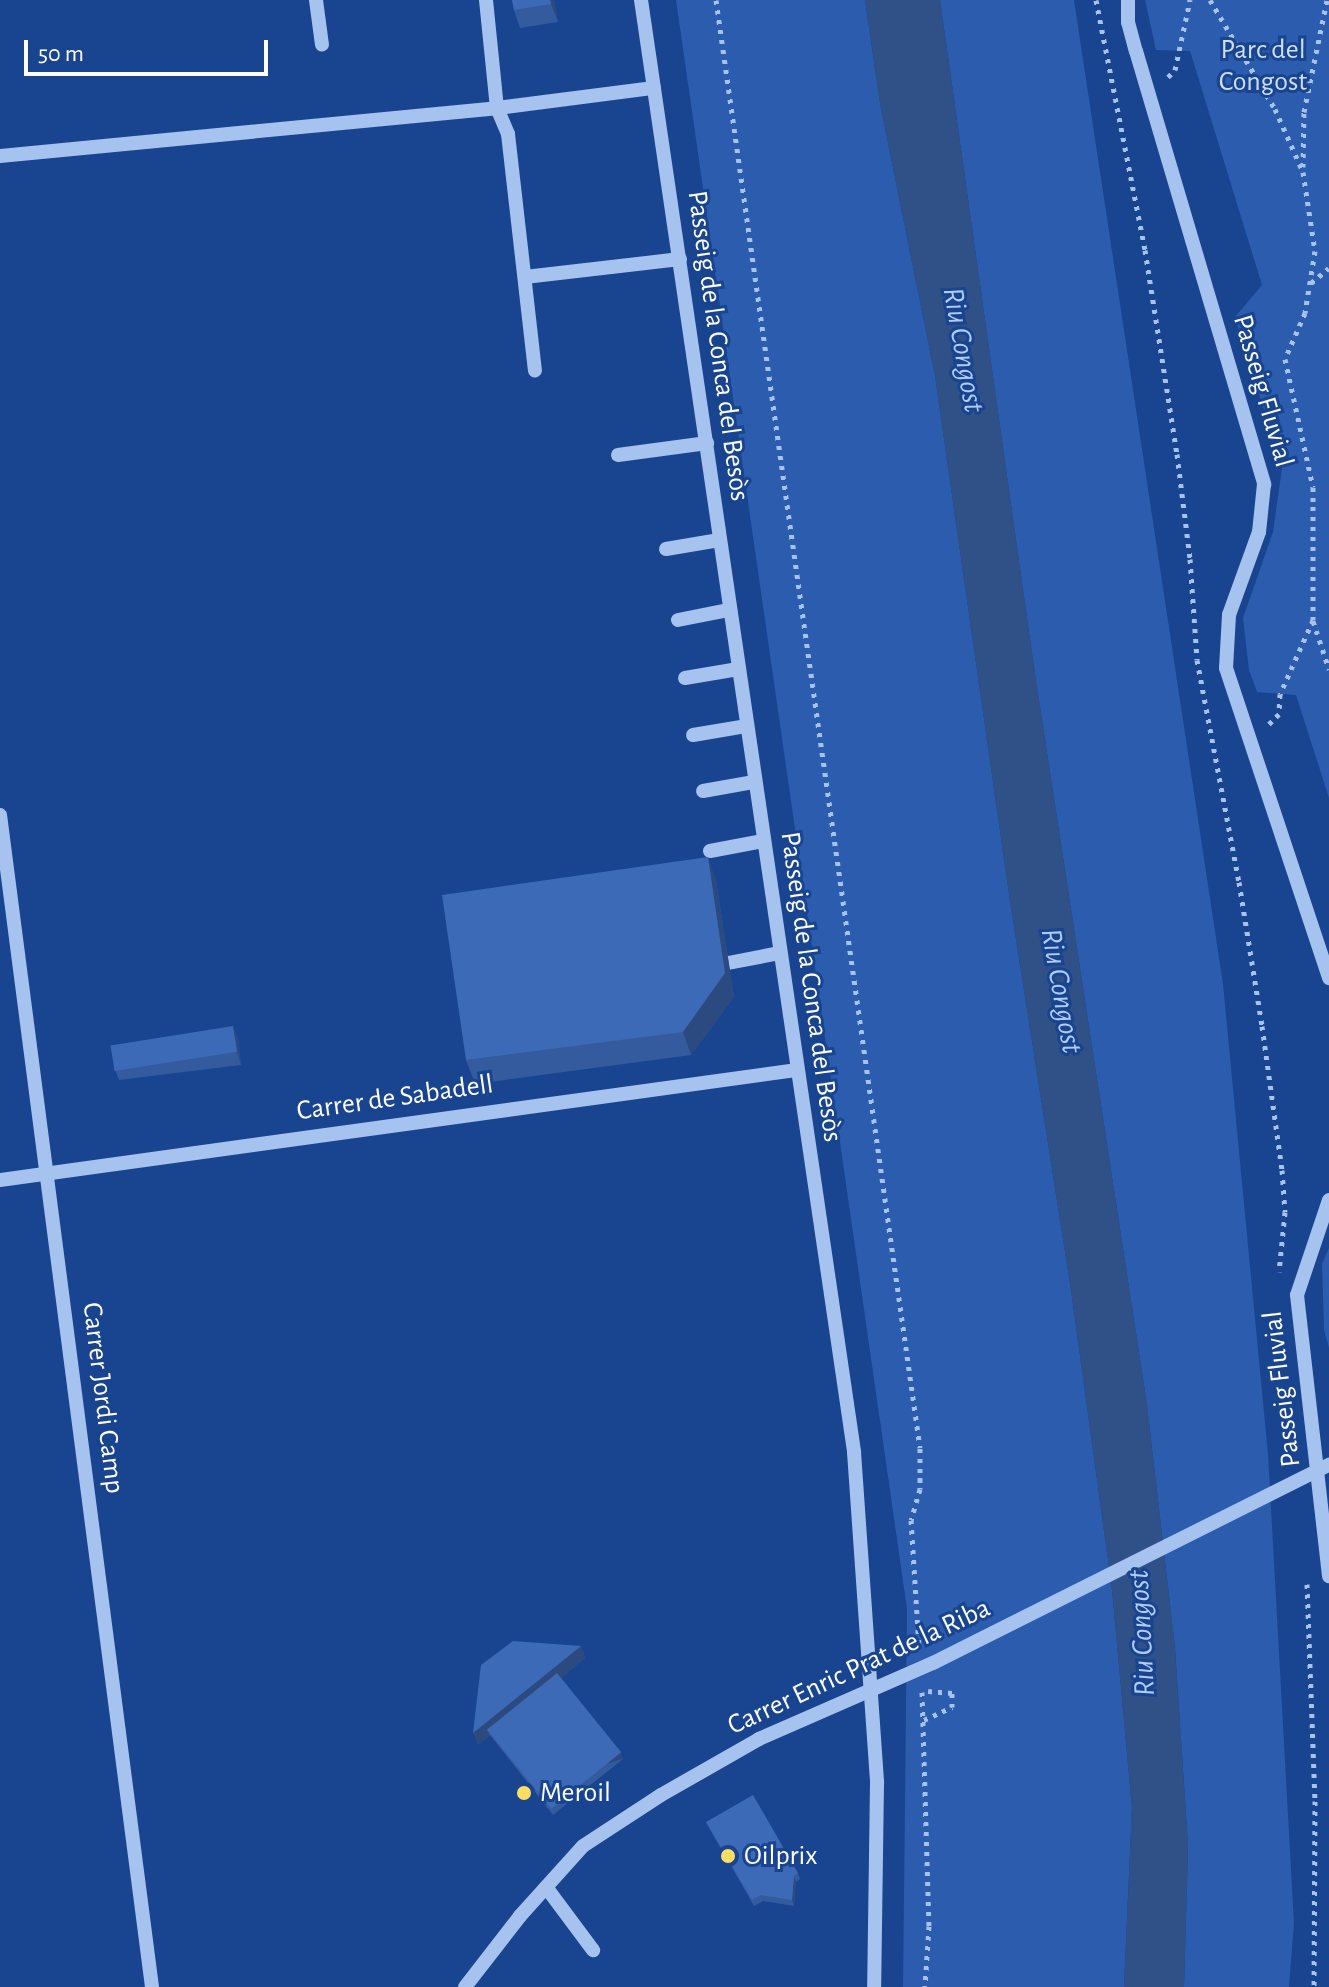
<!DOCTYPE html>
<meta charset="utf-8">
<style>
body{margin:0}
#map{position:relative;width:1329px;height:1987px;overflow:hidden;background:#184490;font-family:"Alegreya Sans",sans-serif}
div>[style]{position:absolute}
[style*='--x']{left:calc(var(--x)*1px);top:calc(var(--y)*1px);width:calc(var(--w)*1px);rotate:calc(var(--a)*1deg)}
.green>*{inset:0;background:#2b5cae}
.water>*{inset:0;background:#305088}
.path>*{height:5px;margin-top:-2.5px;transform-origin:0;background:repeating-linear-gradient(90deg,#a6c2ef 0 4px,transparent 0 10px)}
.minor>*{height:14px;margin:-7px;padding:0 7px;transform-origin:7px;border-radius:7px;background:#a6c2ef}
.minor-bridge>*{height:14px;margin:-7px;padding:0 7px;transform-origin:7px;border-radius:7px;background:#a6c2ef}
.wall>*{inset:0;background:#345b9d}
.shaded-wall>*{inset:0;background:#2b4a7f;transform-origin:0 0}
.building>*{inset:0;background:#3d6ab6;transform-origin:0 0}
.dots>*{width:22px;height:22px;translate:-50% -50%;box-sizing:border-box;border:4px solid #184490;border-radius:50%}
span{translate:-50% -50%;white-space:nowrap;text-align:center;line-height:1.15;-webkit-text-stroke:6px #184490;paint-order:stroke}
.park-label{font-size:28px;color:#cddefb}
.street-label{font-size:28px;color:#fff}
.poi-label{font-size:28px;color:#fff}
.left{translate:0 -50%;text-align:left}
.water-label{font-size:30px;color:#b2ccf6;font-style:italic}
.scale{position:absolute;left:24px;top:40px;width:244px;height:36px;box-sizing:border-box;border:4px solid #fff;border-top:0;padding-left:10px;font-size:24px;line-height:28px;white-space:nowrap;color:#fff;-webkit-text-stroke:6px #184490;paint-order:stroke}
</style>
<div id="map">
<div class="green">
<i style="clip-path:polygon(676px 0,865px 0,880px 103px,935px 376px,1010px 901px,1071px 1290px,1112px 1589px,1132px 1808px,1124px 1987px,903px 1987px,907px 1609px)"></i>
<i style="clip-path:polygon(940px 0,1074px 0,1223px 984px,1268px 1454px,1294px 1923px,1289px 1987px,1184px 1987px,1188px 1846px,1175px 1648px,1147px 1405px,1034px 668px)"></i>
<i style="clip-path:polygon(1145px 0,1329px 0,1329px 798px,1296px 695px,1257px 692px,1249px 670px,1243px 618px,1273px 532px,1282px 468px,1235px 317px,1262px 285px,1190px 51px,1156px 50px)"></i>
<i style="clip-path:polygon(1329px 1248px,1329px 1348px,1324px 1330px,1322px 1264px)"></i>
</div>
<div class="water">
<i style="clip-path:polygon(865px 0,940px 0,1034px 668px,1147px 1405px,1175px 1648px,1188px 1846px,1184px 1987px,1124px 1987px,1132px 1808px,1112px 1589px,1071px 1290px,1010px 901px,935px 376px,880px 103px)"></i>
</div>
<div class="path">
<i style="--x:716;--y:0;--w:1462;--a:81.98"></i>
<i style="--x:920;--y:1448;--w:41;--a:90"></i>
<i style="--x:920;--y:1489;--w:32;--a:106"></i>
<i style="--x:911;--y:1520;--w:126;--a:86.4"></i>
<i style="--x:1096;--y:0;--w:255;--a:78.9"></i>
<i style="--x:1145;--y:250;--w:206;--a:81.1"></i>
<i style="--x:1177;--y:454;--w:106;--a:82.9"></i>
<i style="--x:1190;--y:559;--w:101;--a:86"></i>
<i style="--x:1197;--y:660;--w:226;--a:79.3"></i>
<i style="--x:1239;--y:882;--w:146;--a:80.9"></i>
<i style="--x:1262;--y:1026;--w:145;--a:82.1"></i>
<i style="--x:1282;--y:1170;--w:42;--a:85.9"></i>
<i style="--x:1285;--y:1212;--w:60;--a:95.7"></i>
<i style="--x:1210;--y:0;--w:127;--a:59.2"></i>
<i style="--x:1275;--y:109;--w:69;--a:66"></i>
<i style="--x:1303;--y:172;--w:80;--a:81.4"></i>
<i style="--x:1315;--y:251;--w:63;--a:99.2"></i>
<i style="--x:1305;--y:313;--w:50;--a:113.5"></i>
<i style="--x:1285;--y:359;--w:131;--a:77.7"></i>
<i style="--x:1313;--y:487;--w:133;--a:90"></i>
<i style="--x:1313;--y:620;--w:81;--a:114"></i>
<i style="--x:1280;--y:694;--w:20;--a:93"></i>
<i style="--x:1279;--y:714;--w:17;--a:135"></i>
<i style="--x:1168;--y:77;--w:10;--a:-45"></i>
<i style="--x:1175;--y:70;--w:72;--a:-77.9"></i>
<i style="--x:1303;--y:167;--w:55;--a:-89"></i>
<i style="--x:1304;--y:112;--w:114;--a:-78.4"></i>
<i style="--x:1311;--y:283;--w:23;--a:-40"></i>
<i style="--x:1313;--y:621;--w:51;--a:71.6"></i>
<i style="--x:1307;--y:1584;--w:217;--a:87.9"></i>
<i style="--x:1315;--y:1801;--w:186;--a:90.3"></i>
<i style="--x:922;--y:1692;--w:234;--a:88.3"></i>
<i style="--x:929;--y:1926;--w:61;--a:93.8"></i>
<i style="--x:924;--y:1720;--w:31;--a:-25"></i>
<i style="--x:952;--y:1707;--w:14;--a:-90"></i>
<i style="--x:952;--y:1693;--w:24;--a:-175"></i>
</div>
<div class="minor">
<i style="--x:316;--y:0;--w:45;--a:82.4"></i>
<i style="--x:486;--y:0;--w:109;--a:84.2"></i>
<i style="--x:497;--y:108;--w:28;--a:67"></i>
<i style="--x:508;--y:134;--w:238;--a:83.5"></i>
<i style="--x:641;--y:0;--w:1468;--a:81.65"></i>
<i style="--x:854;--y:1452;--w:332;--a:86"></i>
<i style="--x:877;--y:1783;--w:204;--a:90.8"></i>
<i style="--x:1128;--y:0;--w:22;--a:90"></i>
<i style="--x:1128;--y:22;--w:30;--a:75"></i>
<i style="--x:1136;--y:51;--w:452;--a:73.5"></i>
<i style="--x:1264;--y:484;--w:48;--a:95.9"></i>
<i style="--x:1259;--y:532;--w:88;--a:109.9"></i>
<i style="--x:1229;--y:615;--w:53;--a:93.2"></i>
<i style="--x:1226;--y:668;--w:327;--a:71.6"></i>
<i style="--x:0;--y:156;--w:499;--a:-5.5"></i>
<i style="--x:497;--y:108;--w:158;--a:-7.3"></i>
<i style="--x:525;--y:277;--w:156;--a:-6.6"></i>
<i style="--x:618;--y:455;--w:90;--a:-7.7"></i>
<i style="--x:666;--y:549;--w:54;--a:-9.6"></i>
<i style="--x:678;--y:620;--w:52;--a:-11.1"></i>
<i style="--x:685;--y:678;--w:54;--a:-9.6"></i>
<i style="--x:693;--y:735;--w:55;--a:-9.5"></i>
<i style="--x:703;--y:791;--w:52;--a:-10"></i>
<i style="--x:0;--y:815;--w:1182;--a:82.61"></i>
<i style="--x:710;--y:851;--w:54;--a:-10.7"></i>
<i style="--x:728;--y:963;--w:53;--a:-10.9"></i>
<i style="--x:0;--y:1180;--w:805;--a:-7.86"></i>
<i style="--x:1329;--y:1200;--w:100;--a:108.6"></i>
<i style="--x:1297;--y:1295;--w:283;--a:83.5"></i>
<i style="--x:546;--y:1887;--w:79;--a:53.3"></i>
<i style="--x:465;--y:1987;--w:90;--a:-52.2"></i>
<i style="--x:520;--y:1916;--w:94;--a:-48"></i>
<i style="--x:583;--y:1846;--w:93;--a:-33.2"></i>
<i style="--x:661;--y:1795;--w:113;--a:-29.7"></i>
</div>
<div class="minor-bridge">
<i style="--x:759;--y:1739;--w:190;--a:-23.6"></i>
<i style="--x:933;--y:1663;--w:443;--a:-26.6"></i>
</div>
<div class="wall">
<i style="clip-path:polygon(512px 0,554px 0,558px 22px,520px 28px,514px 10px)"></i>
<i style="clip-path:polygon(716px 880px,734px 997px,691px 1055px,475px 1084px,466px 1060px)"></i>
<i style="clip-path:polygon(238px 1038px,241px 1065px,119px 1080px,114px 1067px)"></i>
<i style="clip-path:polygon(581px 1646px,585px 1658px,561px 1678px,623px 1759px,553px 1815px,490px 1735px,478px 1745px,481px 1665px)"></i>
<i style="clip-path:polygon(706px 1822px,798px 1873px,800px 1879px,796px 1882px,794px 1906px,763px 1901px,754px 1906px,709px 1828px)"></i>
</div>
<div class="shaded-wall">
<i style="clip-path:polygon(550px 0,554px 0,558px 22px,551px 4px)"></i>
<i style="clip-path:polygon(708px 857px,716px 880px,734px 997px,691px 1055px,683px 1032px)"></i>
<i style="clip-path:polygon(233px 1026px,238px 1038px,241px 1065px,237px 1052px)"></i>
<i style="clip-path:polygon(581px 1646px,585px 1658px,560px 1680px,487px 1729px,490px 1736px,478px 1745px,473px 1733px)"></i>
<i style="left:621px;top:1753px;width:6px;height:90px;rotate:72deg"></i>
<i style="clip-path:polygon(794px 1876px,796px 1882px,794px 1906px,792px 1900px)"></i>
</div>
<div class="building">
<i style="clip-path:polygon(512px 0,550px 0,551px 4px,514px 10px)"></i>
<i style="clip-path:polygon(708px 857px,725px 973px,683px 1032px,466px 1060px,442px 895px)"></i>
<i style="left:233px;top:1026px;width:26px;height:124px;rotate:81deg"></i>
<i style="clip-path:polygon(513px 1641px,581px 1646px,473px 1733px,481px 1665px)"></i>
<i style="left:557px;top:1673px;width:102px;height:90px;rotate:51deg"></i>
<i style="clip-path:polygon(753px 1795px,798px 1873px,794px 1876px,792px 1900px,761px 1895px,752px 1900px,706px 1822px)"></i>
</div>
<div class="dots">
<i style="left:524px;top:1793px;background:#ffde64"></i>
<i style="left:728px;top:1856px;background:#ffde64"></i>
</div>
<div class="park-label">
<span style="left:1263px;top:66px">Parc del<br>Congost</span>
</div>
<div class="street-label">
<span style="left:718px;top:346px;rotate:82deg">Passeig de la Conca del Besòs</span>
<span style="left:1263px;top:391px;rotate:74deg">Passeig Fluvial</span>
<span style="left:811px;top:987px;rotate:82deg">Passeig de la Conca del Besòs</span>
<span style="left:395px;top:1098px;rotate:-8deg">Carrer de Sabadell</span>
<span style="left:1282px;top:1389px;rotate:-97deg">Passeig Fluvial</span>
<span style="left:103px;top:1398px;rotate:83deg">Carrer Jordi Camp</span>
<span style="left:859px;top:1667px;rotate:-25deg">Carrer Enric Prat de la Riba</span>
</div>
<div class="poi-label">
<span class="left" style="left:540px;top:1793px">Meroil</span>
<span class="left" style="left:744px;top:1856px">Oilprix</span>
</div>
<div class="water-label">
<span style="left:963px;top:350px;rotate:80deg">Riu Congost</span>
<span style="left:1061px;top:991px;rotate:80deg">Riu Congost</span>
<span style="left:1142px;top:1633px;rotate:-93deg">Riu Congost</span>
</div>
<div class="scale">50 m</div>
</div>
